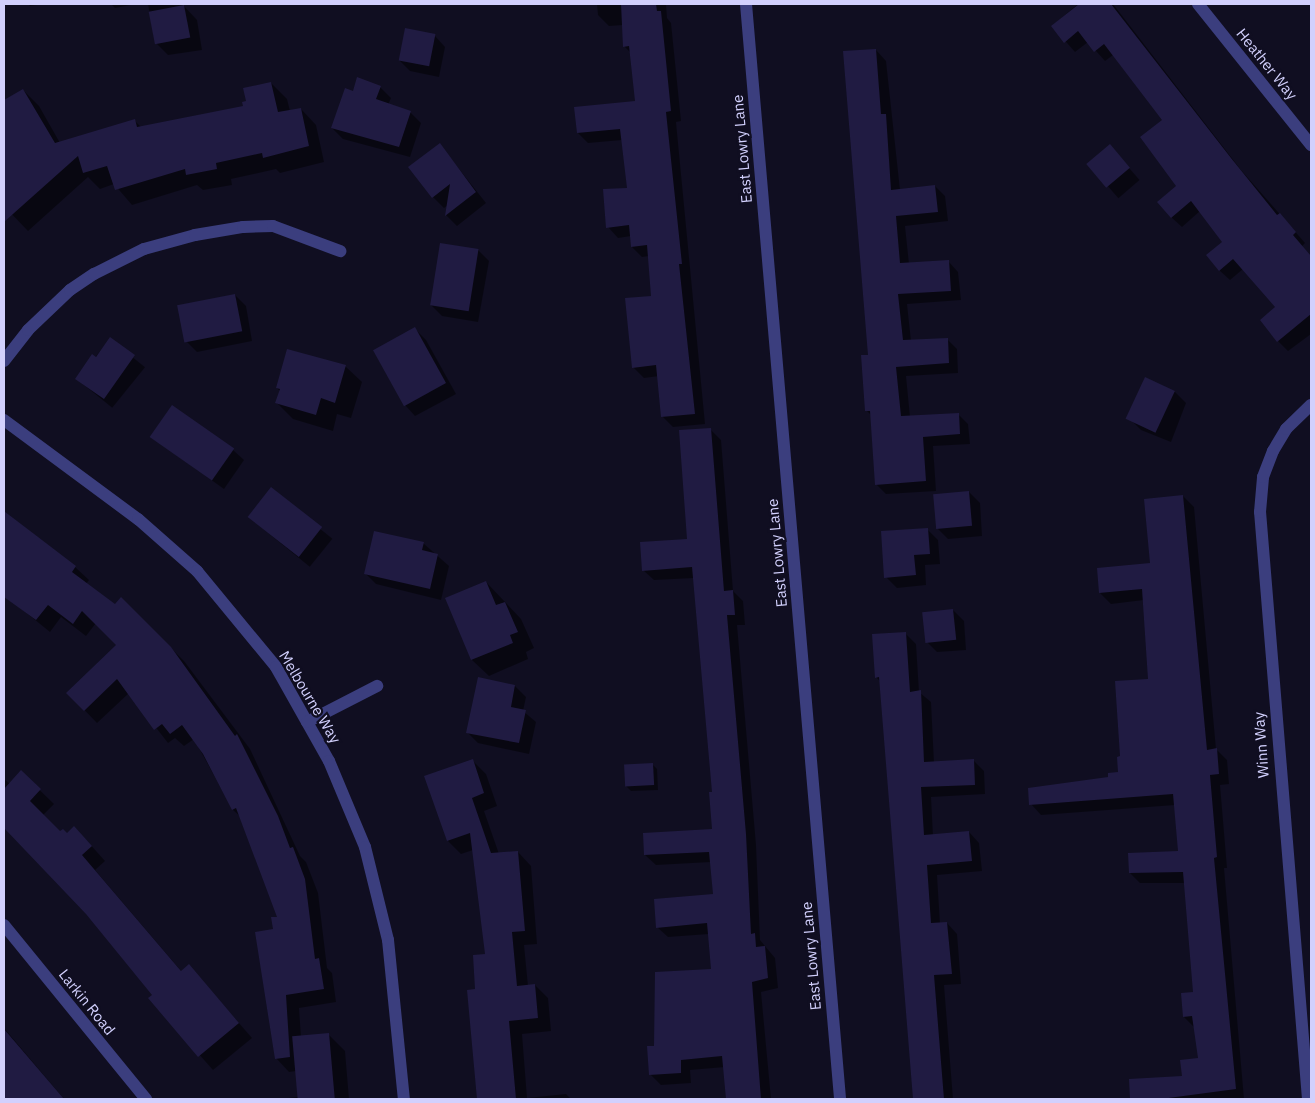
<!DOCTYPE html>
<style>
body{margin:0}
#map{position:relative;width:1315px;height:1103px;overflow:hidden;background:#100e21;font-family:"IBM Plex Sans",sans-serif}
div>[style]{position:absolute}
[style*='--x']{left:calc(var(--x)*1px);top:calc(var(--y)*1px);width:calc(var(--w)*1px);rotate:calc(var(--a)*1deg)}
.shadow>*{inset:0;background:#0007;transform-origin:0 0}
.building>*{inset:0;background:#201b42;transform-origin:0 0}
.street>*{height:12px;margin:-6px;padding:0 6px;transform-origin:6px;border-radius:6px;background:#3b3e7e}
span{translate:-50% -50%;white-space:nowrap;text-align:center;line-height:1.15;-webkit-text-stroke:4.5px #100e21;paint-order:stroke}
.street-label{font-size:15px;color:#d2d0fd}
.frame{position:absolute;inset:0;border:5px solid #d2d0fd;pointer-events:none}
</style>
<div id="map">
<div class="shadow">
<i style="clip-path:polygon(28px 4px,43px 4px,30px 6px)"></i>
<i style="clip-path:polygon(111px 4px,136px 4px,115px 8px)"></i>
<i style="clip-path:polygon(148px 4px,182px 4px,197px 20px,202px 50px,168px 55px,155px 42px)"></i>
<i style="clip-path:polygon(597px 4px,666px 4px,667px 18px,671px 23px,681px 121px,676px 122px,705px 424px,673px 427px,663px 417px,659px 376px,644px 378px,633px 367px,652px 297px,649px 256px,642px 257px,632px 247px,631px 236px,618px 238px,608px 227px,628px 189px,622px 140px,588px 143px,578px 133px,636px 102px,631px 53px,624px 46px,623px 25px,609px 26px,598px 15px)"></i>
<i style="clip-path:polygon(1078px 4px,1113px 4px,1241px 170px,1305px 243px,1302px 246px,1311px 257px,1311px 334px,1288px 351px,1278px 341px,1277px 307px,1243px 269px,1230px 280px,1219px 270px,1223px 242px,1200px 211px,1182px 227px,1171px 217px,1178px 186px,1164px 121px,1113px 55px,1105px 61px,1088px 42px,1075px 52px,1052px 26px)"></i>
<i style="clip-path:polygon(435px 36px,445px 47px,439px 77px,410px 71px,399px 60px)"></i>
<i style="clip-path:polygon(876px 50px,886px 61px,900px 190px,935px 186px,945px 196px,948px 221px,905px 226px,909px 264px,948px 261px,958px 272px,961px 300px,907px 304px,911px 341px,947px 339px,957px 349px,958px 373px,906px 376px,910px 417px,958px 414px,968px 424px,970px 444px,933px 446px,936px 491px,886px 494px,876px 484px,871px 415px,867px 411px)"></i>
<i style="clip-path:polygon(271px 83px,287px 99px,290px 111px,301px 109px,316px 125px,324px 162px,280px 173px,276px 169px,231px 179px,232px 185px,203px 190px,197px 185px,132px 205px,114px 184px,100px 189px,88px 177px,28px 231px,4px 206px,4px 102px,23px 90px,39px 106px,60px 143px,134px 120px,141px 127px,244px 107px)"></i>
<i style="clip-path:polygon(380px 87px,391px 98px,388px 105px,410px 112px,421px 123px,410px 157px,343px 139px,332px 128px,353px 92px)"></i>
<i style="clip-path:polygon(440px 145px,486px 203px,457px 226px,446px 215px,448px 205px,444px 208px,433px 197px)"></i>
<i style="left:1110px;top:146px;width:45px;height:28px;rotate:49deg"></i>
<i style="clip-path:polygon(478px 250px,489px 261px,478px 322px,442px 316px,431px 305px)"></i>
<i style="clip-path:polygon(235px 295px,246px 306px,252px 341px,197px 352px,186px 341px,202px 301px)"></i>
<i style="clip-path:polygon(415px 329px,426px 340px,456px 394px,415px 416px,405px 405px)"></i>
<i style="left:110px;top:339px;width:45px;height:52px;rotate:39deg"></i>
<i style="clip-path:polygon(345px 366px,362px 382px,351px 418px,337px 414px,333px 431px,293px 419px,277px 403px,280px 391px,277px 388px)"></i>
<i style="clip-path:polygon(1145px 378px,1175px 392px,1186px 403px,1171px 442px,1141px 430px,1130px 419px)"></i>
<i style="clip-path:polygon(710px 429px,721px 440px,733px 591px,743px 601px,745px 625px,737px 625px,756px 845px,760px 940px,775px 958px,778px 988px,761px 992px,771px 1099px,728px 1099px,725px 1067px,690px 1070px,691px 1083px,661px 1085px,650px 1074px,655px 1047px,713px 970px,709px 934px,668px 937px,657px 927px,715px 895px,711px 862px,656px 865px,645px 855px,713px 831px,713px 793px,694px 578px,654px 580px,643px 570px,688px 540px)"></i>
<i style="clip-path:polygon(151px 437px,233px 450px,244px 460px,224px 489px)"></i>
<i style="left:271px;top:489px;width:79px;height:36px;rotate:39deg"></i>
<i style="clip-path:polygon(969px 492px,980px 503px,982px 536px,948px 539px,937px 528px)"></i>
<i style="clip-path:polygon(1183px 496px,1194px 507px,1216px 749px,1227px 760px,1229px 784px,1220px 785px,1227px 868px,1224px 868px,1244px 1099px,1131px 1099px,1130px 1080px,1183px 1077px,1200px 1060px,1195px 1028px,1184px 1017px,1194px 993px,1185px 883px,1140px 883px,1130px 873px,1179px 853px,1175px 805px,1041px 815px,1031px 804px,1120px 773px,1122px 757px,1149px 680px,1144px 600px,1111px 604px,1100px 593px,1152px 564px)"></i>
<i style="clip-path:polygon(4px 511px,75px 567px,89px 580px,86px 584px,115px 605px,121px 599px,184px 661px,250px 749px,300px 856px,306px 862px,318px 893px,327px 968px,332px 973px,336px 1002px,299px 1008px,301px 1037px,329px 1035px,345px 1051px,349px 1099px,279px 1099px,298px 1097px,296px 1071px,289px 1072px,276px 1058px,274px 930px,279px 918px,241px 817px,233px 810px,194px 739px,184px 746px,175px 738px,168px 743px,129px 693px,97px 723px,68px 693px,118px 645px,96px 623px,86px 636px,61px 617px,50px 632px,13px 602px,28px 577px,4px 560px)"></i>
<i style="clip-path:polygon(927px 529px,938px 540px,940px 564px,925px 565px,926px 585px,897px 588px,886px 577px)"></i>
<i style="clip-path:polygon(423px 543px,449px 566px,441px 600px,376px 584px,365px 573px)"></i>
<i style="clip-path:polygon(486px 582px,521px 619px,534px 648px,526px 652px,528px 659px,489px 676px,472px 660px,447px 598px)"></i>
<i style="clip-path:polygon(953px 610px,964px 621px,966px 650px,937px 652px,926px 641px)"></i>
<i style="clip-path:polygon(905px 633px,916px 644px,919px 692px,931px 702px,934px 763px,973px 760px,984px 771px,985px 794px,931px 797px,933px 836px,969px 832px,979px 843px,982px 871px,937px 875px,940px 924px,947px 923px,957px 934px,961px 984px,944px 985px,953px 1099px,914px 1099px,881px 682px,876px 677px)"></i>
<i style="clip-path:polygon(515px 686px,526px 697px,523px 711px,536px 722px,529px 754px,478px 743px,467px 732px)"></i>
<i style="clip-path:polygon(473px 761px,486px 774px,497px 806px,484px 811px,499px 854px,518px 852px,531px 866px,537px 944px,524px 945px,528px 986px,535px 985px,548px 998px,551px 1031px,522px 1034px,527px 1098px,566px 1094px,571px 1099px,478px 1099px,469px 991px,477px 991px,486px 955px,473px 850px,461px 854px,448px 841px)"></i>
<i style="clip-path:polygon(652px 764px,657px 769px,658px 790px,631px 791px,626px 786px)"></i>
<i style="clip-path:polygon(21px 772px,54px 804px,43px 815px,60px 833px,88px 842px,105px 861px,95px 870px,182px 972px,189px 966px,252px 1038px,213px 1070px,150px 999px,154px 995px,87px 913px,4px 826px,4px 779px,10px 784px)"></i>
<i style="clip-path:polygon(4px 1028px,64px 1099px,4px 1098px)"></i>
</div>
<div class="building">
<i style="clip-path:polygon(621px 4px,656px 4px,657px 11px,661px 11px,671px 111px,666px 112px,682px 264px,679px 264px,695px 414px,661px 417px,656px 365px,632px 368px,625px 298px,651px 296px,647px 245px,631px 247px,629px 225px,606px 228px,603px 189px,627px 188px,620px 129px,577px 133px,574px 107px,635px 101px,629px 46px,623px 47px)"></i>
<i style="clip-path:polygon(1079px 4px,1111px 4px,1231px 158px,1277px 215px,1280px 213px,1296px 232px,1293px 235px,1311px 256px,1311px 314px,1277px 342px,1260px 320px,1275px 307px,1233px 259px,1219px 271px,1206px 255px,1222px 242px,1191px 201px,1171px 218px,1157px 202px,1176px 186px,1140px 137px,1162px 120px,1104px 44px,1094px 52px,1078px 31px,1064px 43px,1051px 26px)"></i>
<i style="left:184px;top:5px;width:33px;height:36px;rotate:79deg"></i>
<i style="left:405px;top:28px;width:31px;height:33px;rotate:11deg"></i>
<i style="clip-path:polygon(876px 49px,881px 114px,886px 114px,891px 190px,935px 185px,938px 212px,896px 216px,900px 263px,949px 260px,951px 291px,898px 294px,903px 340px,948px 338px,949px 363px,896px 367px,901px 416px,959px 413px,960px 434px,923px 437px,926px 481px,875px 485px,870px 411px,865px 411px,861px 355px,868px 355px,843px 51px)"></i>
<i style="clip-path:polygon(357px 77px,381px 86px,376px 99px,411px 111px,399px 147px,331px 128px,345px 88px,353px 91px)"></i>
<i style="clip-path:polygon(271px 82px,278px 112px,301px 108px,309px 146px,263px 158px,262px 153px,216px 163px,217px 169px,186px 175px,185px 169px,115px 190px,107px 166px,83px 173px,78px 156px,4px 222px,4px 100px,23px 89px,55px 143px,135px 119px,137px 127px,243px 106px,242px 102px,246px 101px,243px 88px)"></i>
<i style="clip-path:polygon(440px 143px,476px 192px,445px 216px,450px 184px,432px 198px,408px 167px)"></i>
<i style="left:1110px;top:144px;width:31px;height:31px;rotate:50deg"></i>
<i style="left:440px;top:243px;width:39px;height:63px;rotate:9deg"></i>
<i style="left:235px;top:294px;width:38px;height:59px;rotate:79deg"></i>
<i style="left:415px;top:327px;width:64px;height:48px;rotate:61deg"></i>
<i style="clip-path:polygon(110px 337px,135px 355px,104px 399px,75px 379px,92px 354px,96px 357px)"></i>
<i style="clip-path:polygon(287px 349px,346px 365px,335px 403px,321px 398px,316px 415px,275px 403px,280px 389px,276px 388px)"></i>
<i style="left:1145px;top:377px;width:33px;height:46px;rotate:25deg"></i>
<i style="left:172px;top:405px;width:76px;height:39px;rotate:35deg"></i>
<i style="clip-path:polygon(711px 428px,724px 591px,733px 590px,735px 615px,727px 615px,746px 834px,751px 934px,755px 933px,756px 947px,765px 946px,768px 978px,752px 982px,761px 1099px,726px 1099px,722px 1056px,681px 1060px,681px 1073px,649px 1075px,647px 1046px,654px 1046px,655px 972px,711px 969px,707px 923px,656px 928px,654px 899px,713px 894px,709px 852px,644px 855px,643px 833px,712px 829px,709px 792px,712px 792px,692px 567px,642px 571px,640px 542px,687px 539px,679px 430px)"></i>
<i style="left:271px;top:487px;width:65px;height:38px;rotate:38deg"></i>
<i style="left:969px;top:491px;width:35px;height:36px;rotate:85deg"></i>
<i style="clip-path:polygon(1183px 495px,1207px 750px,1217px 748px,1219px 774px,1210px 775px,1217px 857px,1214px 858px,1236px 1089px,1161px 1099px,1130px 1099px,1129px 1079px,1182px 1076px,1180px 1060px,1198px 1058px,1192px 1016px,1183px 1017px,1181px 993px,1193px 992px,1183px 872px,1129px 873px,1128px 853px,1178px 851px,1173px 794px,1029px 805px,1028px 788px,1108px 777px,1108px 773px,1118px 772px,1117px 757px,1120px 756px,1115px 681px,1148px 679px,1142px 589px,1099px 593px,1097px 568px,1150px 563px,1144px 499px)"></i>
<i style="clip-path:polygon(4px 511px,76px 566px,72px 572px,115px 604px,121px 597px,171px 647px,235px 736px,237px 734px,278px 816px,290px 848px,293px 847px,305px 879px,315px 959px,319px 958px,324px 989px,286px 995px,290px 1057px,275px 1059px,255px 932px,273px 929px,271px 917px,277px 917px,236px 808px,232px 810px,203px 754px,182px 725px,170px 734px,162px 724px,154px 730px,117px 679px,84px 711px,66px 693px,116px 645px,82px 611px,73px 624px,48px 605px,36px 620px,4px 597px)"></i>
<i style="clip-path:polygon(928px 528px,930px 554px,914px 555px,916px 575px,884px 578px,881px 531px)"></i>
<i style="clip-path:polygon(374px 531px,424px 542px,422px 550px,438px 554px,430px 589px,364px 574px)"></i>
<i style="clip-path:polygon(486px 581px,496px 605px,505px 602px,518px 632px,510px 635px,513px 643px,471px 660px,445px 598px)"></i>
<i style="left:953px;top:609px;width:31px;height:31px;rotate:84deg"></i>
<i style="clip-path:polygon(906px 632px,910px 692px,921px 690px,924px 762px,974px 759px,975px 785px,921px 787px,924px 835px,969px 831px,972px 861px,927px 865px,931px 923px,947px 922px,952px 974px,934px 975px,944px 1099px,913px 1099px,879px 677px,875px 678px,872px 634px)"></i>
<i style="clip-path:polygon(478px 677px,515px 685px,511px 707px,526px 710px,519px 743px,466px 733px)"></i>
<i style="clip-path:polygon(473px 759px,484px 793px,472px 798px,491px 853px,518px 851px,525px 931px,512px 932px,517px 986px,535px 984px,538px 1018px,509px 1021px,516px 1099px,477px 1099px,467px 990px,475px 989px,473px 955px,485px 954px,470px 833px,447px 841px,424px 776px)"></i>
<i style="left:653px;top:763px;width:22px;height:29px;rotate:87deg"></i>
<i style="clip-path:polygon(21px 770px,41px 789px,30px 801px,60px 831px,63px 829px,67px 833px,74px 826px,92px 846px,82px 855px,181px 971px,189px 964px,239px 1023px,198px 1057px,148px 998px,152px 995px,86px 914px,4px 828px,4px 789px)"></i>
<i style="clip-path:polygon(4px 1029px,64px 1099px,4px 1099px)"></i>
<i style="left:329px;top:1033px;width:66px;height:37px;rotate:85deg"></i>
</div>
<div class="street">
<i style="--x:746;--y:4;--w:1099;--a:85.09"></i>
<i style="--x:1198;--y:4;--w:181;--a:51.3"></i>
<i style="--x:4;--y:361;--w:39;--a:-52"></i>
<i style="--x:28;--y:330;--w:58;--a:-43.6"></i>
<i style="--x:70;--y:290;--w:29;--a:-34"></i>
<i style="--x:94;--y:274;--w:56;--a:-26.6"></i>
<i style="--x:144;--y:249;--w:53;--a:-15.4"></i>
<i style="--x:195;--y:235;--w:49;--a:-9.5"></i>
<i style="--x:243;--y:227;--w:30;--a:-2"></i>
<i style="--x:273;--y:226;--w:72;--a:20.5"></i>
<i style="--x:4;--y:420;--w:167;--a:36.5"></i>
<i style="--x:138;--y:519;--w:79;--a:41.4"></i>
<i style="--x:197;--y:571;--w:124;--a:50.5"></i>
<i style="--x:276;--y:667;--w:108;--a:60.6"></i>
<i style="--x:329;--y:761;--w:93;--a:67.3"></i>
<i style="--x:365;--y:847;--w:96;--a:76.1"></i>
<i style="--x:388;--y:940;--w:160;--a:84.3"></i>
<i style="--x:307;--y:722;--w:79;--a:-27.2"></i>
<i style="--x:4;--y:925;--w:225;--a:50.8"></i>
<i style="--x:1308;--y:1099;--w:589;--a:-94.67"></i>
<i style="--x:1260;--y:512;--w:35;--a:-85"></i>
<i style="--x:1263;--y:477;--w:28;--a:-69"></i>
<i style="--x:1273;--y:451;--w:26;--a:-59"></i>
<i style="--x:1286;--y:429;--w:35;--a:-44"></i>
</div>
<div class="street-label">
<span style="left:1267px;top:64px;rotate:51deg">Heather Way</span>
<span style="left:742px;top:149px;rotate:-95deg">East Lowry Lane</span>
<span style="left:777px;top:553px;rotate:-95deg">East Lowry Lane</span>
<span style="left:310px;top:697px;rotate:59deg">Melbourne Way</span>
<span style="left:1261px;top:745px;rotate:-94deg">Winn Way</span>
<span style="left:811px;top:956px;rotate:-95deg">East Lowry Lane</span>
<span style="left:87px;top:1002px;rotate:51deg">Larkin Road</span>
</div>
<div class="frame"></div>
</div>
